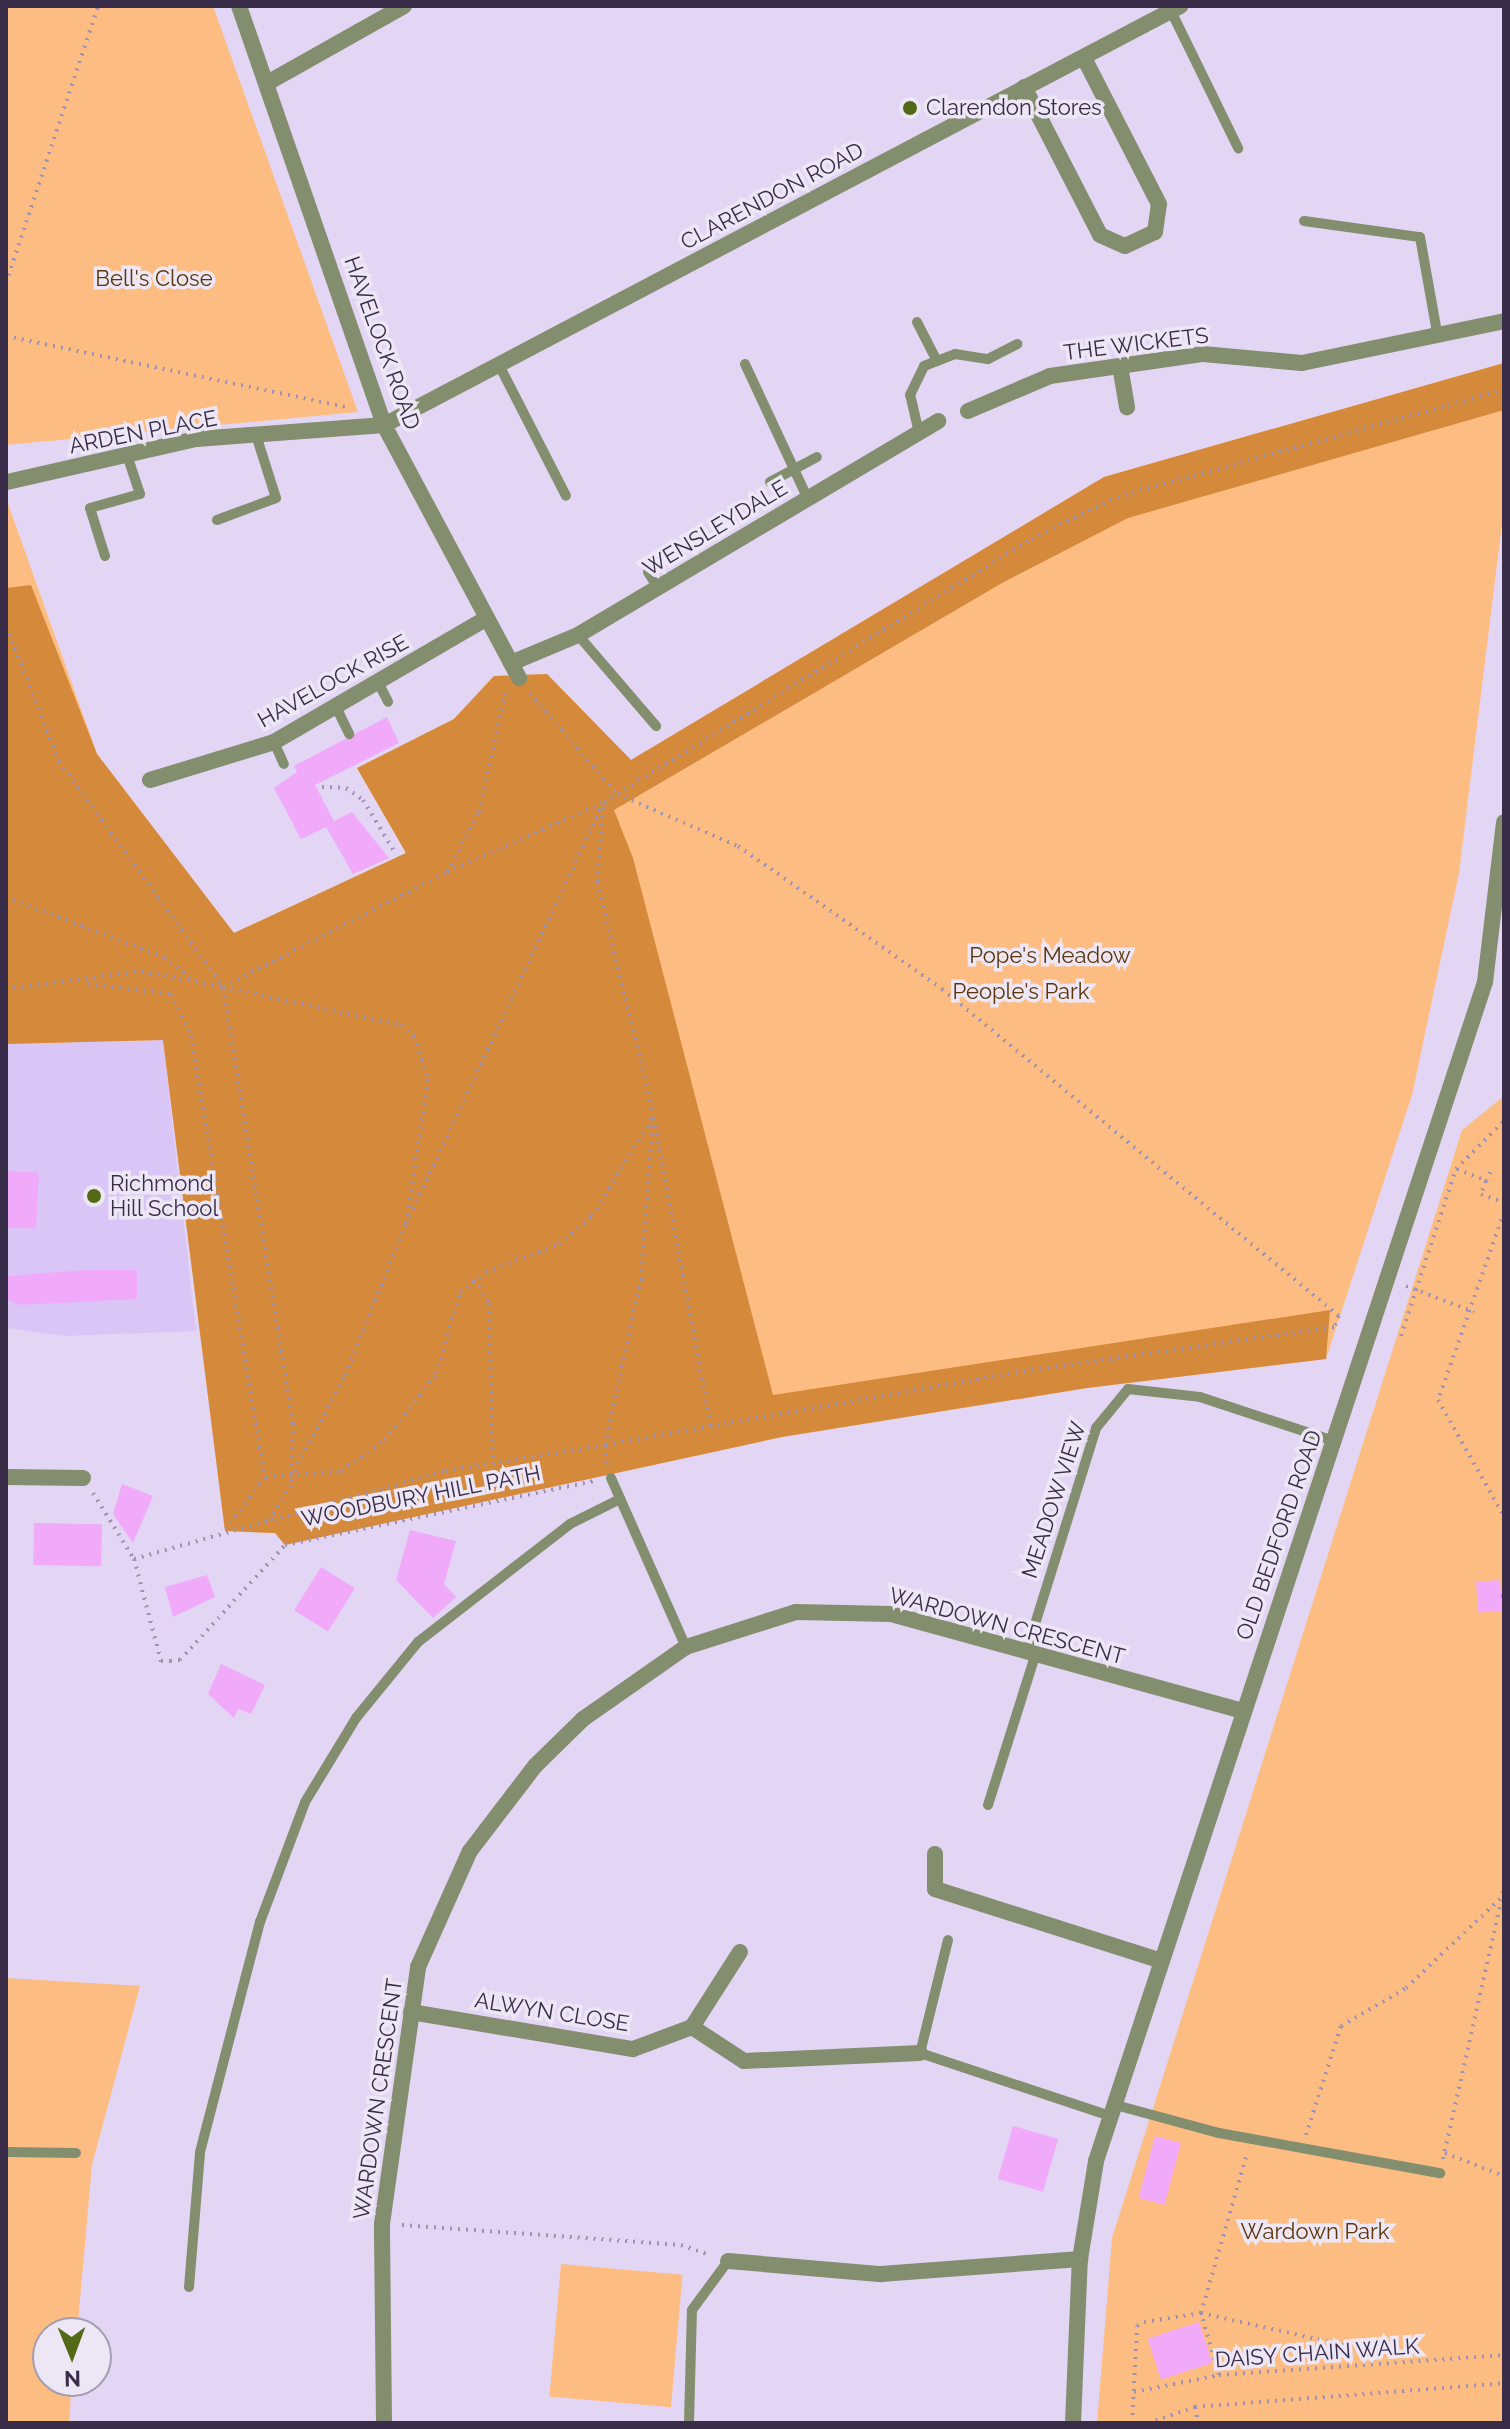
<!DOCTYPE html>
<style>
body{margin:0}
#map{position:relative;width:1510px;height:2429px;overflow:hidden;background:#e2d6f4;font-family:Raleway,sans-serif}
div>[style]{position:absolute}
[style*='--x']{left:calc(var(--x)*1px);top:calc(var(--y)*1px);width:calc(var(--w)*1px);rotate:calc(var(--a)*1deg)}
.built>*{inset:0;background:#d9c6f6}
.green>*{inset:0;background:#fdbd82;transform-origin:0 0}
.forest>*{inset:0;background:#d5893b}
.building>*{inset:0;background:#f1aaf9;transform-origin:0 0}
.path>*{height:4px;margin-top:-2px;transform-origin:0;background:repeating-linear-gradient(90deg,#9f93b1 0 2px,transparent 0 8px)}
.service>*{height:10px;margin:-5px;padding:0 5px;transform-origin:5px;border-radius:5px;background:#838e6e}
.minor>*{height:16px;margin:-8px;padding:0 8px;transform-origin:8px;border-radius:8px;background:#838e6e}
.dots>*{width:22px;height:22px;translate:-50% -50%;box-sizing:border-box;border:4px solid #ece6f5;border-radius:50%}
span{translate:-50% -50%;white-space:nowrap;text-align:center;line-height:1.15;-webkit-text-stroke:7px #ece6f5;paint-order:stroke}
.poi-label{font-size:22px;color:#392c49}
.left{translate:0 -50%;text-align:left}
.street-label{font-size:22px;color:#392c49}
.park-label{font-size:22px;color:#5b3509}
.frame{position:absolute;inset:0;border:8px solid #392c49;pointer-events:none}
.north{position:absolute;left:32px;top:2317px;width:80px;height:80px;box-sizing:border-box;background:#ece6f5;border:2px solid #a49cb0;border-radius:50%;rotate:179deg;font-size:22px;font-weight:700;line-height:32px;text-align:center;color:#392c49}
.north::after{content:'';display:block;margin:auto;width:28px;height:36px;background:#546916;clip-path:polygon(50% 0,100% 100%,50% 72%,0 100%)}
</style>
<div id="map">
<div class="built">
<i style="clip-path:polygon(163px 1040px,196px 1331px,64px 1336px,6px 1328px,6px 1044px)"></i>
</div>
<div class="green">
<i style="clip-path:polygon(6px 6px,213px 6px,358px 412px,6px 445px)"></i>
<i style="clip-path:polygon(1504px 363px,1504px 507px,1459px 873px,1412px 1095px,1326px 1359px,1087px 1388px,782px 1437px,285px 1545px,275px 1533px,225px 1531px,163px 1040px,6px 1044px,6px 498px,97px 754px,234px 933px,406px 853px,357px 768px,454px 719px,494px 676px,547px 674px,631px 760px,1104px 477px)"></i>
<i style="clip-path:polygon(1504px 1096px,1504px 2423px,1097px 2423px,1112px 2238px,1462px 1130px)"></i>
<i style="clip-path:polygon(6px 1978px,140px 1986px,92px 2165px,77px 2333px,48px 2333px,48px 2381px,72px 2381px,69px 2423px,6px 2423px)"></i>
<i style="left:561px;top:2264px;width:122px;height:133px;rotate:5deg"></i>
</div>
<div class="forest">
<i style="clip-path:polygon(1504px 363px,1504px 410px,1128px 518px,1002px 583px,614px 810px,633px 858px,773px 1395px,1330px 1310px,1326px 1359px,1087px 1388px,782px 1437px,285px 1545px,275px 1533px,225px 1531px,163px 1040px,6px 1044px,6px 588px,31px 585px,97px 754px,234px 933px,406px 853px,357px 768px,454px 719px,494px 676px,547px 674px,631px 760px,1104px 477px)"></i>
</div>
<div class="building">
<i style="clip-path:polygon(387px 717px,399px 743px,315px 785px,334px 821px,352px 812px,389px 858px,353px 874px,326px 827px,301px 839px,274px 788px,297px 772px,294px 766px)"></i>
<i style="left:6px;top:1171px;width:33px;height:56px;rotate:3deg"></i>
<i style="clip-path:polygon(86px 1270px,137px 1270px,137px 1299px,20px 1305px,6px 1299px,6px 1276px)"></i>
<i style="clip-path:polygon(122px 1484px,153px 1496px,133px 1543px,113px 1514px)"></i>
<i style="left:34px;top:1523px;width:68px;height:42px;rotate:1deg"></i>
<i style="clip-path:polygon(410px 1530px,456px 1541px,444px 1584px,456px 1597px,433px 1618px,396px 1580px)"></i>
<i style="left:321px;top:1567px;width:40px;height:51px;rotate:32deg"></i>
<i style="clip-path:polygon(207px 1575px,215px 1597px,173px 1617px,165px 1587px)"></i>
<i style="left:1500px;top:1580px;width:31px;height:24px;rotate:86deg"></i>
<i style="clip-path:polygon(221px 1664px,265px 1685px,251px 1714px,238px 1709px,234px 1718px,208px 1694px)"></i>
<i style="left:1013px;top:2126px;width:47px;height:55px;rotate:16deg"></i>
<i style="left:1155px;top:2136px;width:27px;height:64px;rotate:15deg"></i>
<i style="left:1199px;top:2322px;width:43px;height:54px;rotate:72deg"></i>
</div>
<div class="path">
<i style="--x:6;--y:283;--w:292;--a:-71.6"></i>
<i style="--x:6;--y:336;--w:348;--a:11.8"></i>
<i style="--x:6;--y:626;--w:145;--a:68.6"></i>
<i style="--x:59;--y:761;--w:279;--a:54"></i>
<i style="--x:223;--y:987;--w:182;--a:12.1"></i>
<i style="--x:401;--y:1025;--w:17;--a:40"></i>
<i style="--x:414;--y:1036;--w:45;--a:72"></i>
<i style="--x:428;--y:1079;--w:147;--a:98.6"></i>
<i style="--x:530;--y:693;--w:133;--a:49.3"></i>
<i style="--x:617;--y:794;--w:132;--a:23.3"></i>
<i style="--x:738;--y:846;--w:249;--a:35"></i>
<i style="--x:942;--y:989;--w:514;--a:39.48"></i>
<i style="--x:1339;--y:1316;--w:12;--a:114"></i>
<i style="--x:1334;--y:1327;--w:319;--a:171.9"></i>
<i style="--x:1018;--y:1372;--w:419;--a:170"></i>
<i style="--x:605;--y:1445;--w:170;--a:-77.8"></i>
<i style="--x:641;--y:1279;--w:163;--a:-85.8"></i>
<i style="--x:322;--y:787;--w:24;--a:2"></i>
<i style="--x:346;--y:788;--w:21;--a:35"></i>
<i style="--x:363;--y:800;--w:60;--a:58.7"></i>
<i style="--x:603;--y:808;--w:74;--a:94.6"></i>
<i style="--x:597;--y:882;--w:241;--a:76.3"></i>
<i style="--x:447;--y:872;--w:68;--a:-61.9"></i>
<i style="--x:479;--y:812;--w:126;--a:-77.6"></i>
<i style="--x:6;--y:897;--w:169;--a:20.8"></i>
<i style="--x:164;--y:957;--w:41;--a:37.1"></i>
<i style="--x:88;--y:984;--w:84;--a:6.9"></i>
<i style="--x:171;--y:994;--w:47;--a:64.5"></i>
<i style="--x:191;--y:1036;--w:447;--a:80.5"></i>
<i style="--x:265;--y:1477;--w:65;--a:126.9"></i>
<i style="--x:223;--y:987;--w:252;--a:-27.2"></i>
<i style="--x:447;--y:872;--w:172;--a:-24"></i>
<i style="--x:604;--y:802;--w:501;--a:-31.63"></i>
<i style="--x:1031;--y:539;--w:96;--a:-26"></i>
<i style="--x:1117;--y:497;--w:402;--a:-15.5"></i>
<i style="--x:6;--y:989;--w:136;--a:-7.6"></i>
<i style="--x:141;--y:971;--w:84;--a:11"></i>
<i style="--x:223;--y:987;--w:442;--a:80.9"></i>
<i style="--x:293;--y:1423;--w:62;--a:91.8"></i>
<i style="--x:291;--y:1485;--w:41;--a:121"></i>
<i style="--x:655;--y:1125;--w:307;--a:79.5"></i>
<i style="--x:1457;--y:1169;--w:31;--a:22"></i>
<i style="--x:1486;--y:1181;--w:14;--a:111"></i>
<i style="--x:1481;--y:1194;--w:25;--a:21"></i>
<i style="--x:1486;--y:1181;--w:13;--a:-63"></i>
<i style="--x:1504;--y:1212;--w:199;--a:109.3"></i>
<i style="--x:1438;--y:1400;--w:133;--a:60.4"></i>
<i style="--x:474;--y:1279;--w:29;--a:59"></i>
<i style="--x:489;--y:1304;--w:160;--a:88.6"></i>
<i style="--x:1406;--y:1286;--w:73;--a:20.9"></i>
<i style="--x:1401;--y:1336;--w:176;--a:-71.8"></i>
<i style="--x:1456;--y:1169;--w:68;--a:-45"></i>
<i style="--x:294;--y:1471;--w:109;--a:-62"></i>
<i style="--x:345;--y:1375;--w:163;--a:-68"></i>
<i style="--x:406;--y:1224;--w:464;--a:-64.9"></i>
<i style="--x:265;--y:1477;--w:76;--a:-4.5"></i>
<i style="--x:341;--y:1471;--w:54;--a:-35.2"></i>
<i style="--x:385;--y:1440;--w:83;--a:-52.3"></i>
<i style="--x:436;--y:1374;--w:84;--a:-73.5"></i>
<i style="--x:460;--y:1293;--w:33;--a:-39"></i>
<i style="--x:486;--y:1272;--w:78;--a:-21"></i>
<i style="--x:559;--y:1244;--w:43;--a:-40.3"></i>
<i style="--x:592;--y:1216;--w:115;--a:-58.5"></i>
<i style="--x:93;--y:1493;--w:78;--a:58.2"></i>
<i style="--x:134;--y:1559;--w:106;--a:75.2"></i>
<i style="--x:161;--y:1661;--w:9;--a:0"></i>
<i style="--x:170;--y:1661;--w:10;--a:-6"></i>
<i style="--x:180;--y:1660;--w:156;--a:-47.6"></i>
<i style="--x:285;--y:1545;--w:317;--a:-11.7"></i>
<i style="--x:134;--y:1559;--w:323;--a:-15.8"></i>
<i style="--x:445;--y:1471;--w:162;--a:-9.2"></i>
<i style="--x:605;--y:1445;--w:21;--a:85"></i>
<i style="--x:1501;--y:1596;--w:3;--a:0"></i>
<i style="--x:1306;--y:2135;--w:114;--a:-72.2"></i>
<i style="--x:1341;--y:2026;--w:75;--a:-30.3"></i>
<i style="--x:1406;--y:1988;--w:132;--a:-43.5"></i>
<i style="--x:1445;--y:2153;--w:63;--a:21.3"></i>
<i style="--x:1443;--y:2159;--w:278;--a:-77.3"></i>
<i style="--x:402;--y:2225;--w:280;--a:4.1"></i>
<i style="--x:681;--y:2245;--w:31;--a:19"></i>
<i style="--x:1219;--y:2375;--w:65;--a:-106.2"></i>
<i style="--x:1201;--y:2313;--w:166;--a:-73.9"></i>
<i style="--x:1134;--y:2392;--w:87;--a:-11.3"></i>
<i style="--x:1219;--y:2375;--w:286;--a:-4"></i>
<i style="--x:1195;--y:2407;--w:16;--a:79"></i>
<i style="--x:1132;--y:2423;--w:97;--a:-87"></i>
<i style="--x:1137;--y:2326;--w:8;--a:-30"></i>
<i style="--x:1144;--y:2322;--w:58;--a:-9"></i>
<i style="--x:1201;--y:2313;--w:164;--a:12.7"></i>
<i style="--x:1148;--y:2423;--w:50;--a:-18.8"></i>
<i style="--x:1195;--y:2407;--w:310;--a:-4.4"></i>
</div>
<div class="service">
<i style="--x:1171;--y:11;--w:153;--a:63.9"></i>
<i style="--x:1304;--y:221;--w:117;--a:7.9"></i>
<i style="--x:1420;--y:237;--w:97;--a:79.9"></i>
<i style="--x:917;--y:322;--w:44;--a:62.9"></i>
<i style="--x:498;--y:363;--w:149;--a:62.9"></i>
<i style="--x:745;--y:364;--w:149;--a:65"></i>
<i style="--x:919;--y:433;--w:39;--a:-103"></i>
<i style="--x:910;--y:395;--w:32;--a:-64"></i>
<i style="--x:924;--y:366;--w:33;--a:-21"></i>
<i style="--x:955;--y:354;--w:33;--a:9"></i>
<i style="--x:988;--y:359;--w:33;--a:-27"></i>
<i style="--x:770;--y:482;--w:53;--a:-28"></i>
<i style="--x:217;--y:520;--w:63;--a:-20.4"></i>
<i style="--x:276;--y:498;--w:66;--a:-107.6"></i>
<i style="--x:105;--y:556;--w:50;--a:-107.4"></i>
<i style="--x:90;--y:508;--w:52;--a:-15.6"></i>
<i style="--x:140;--y:494;--w:41;--a:-108.4"></i>
<i style="--x:648;--y:572;--w:19;--a:58"></i>
<i style="--x:578;--y:635;--w:120;--a:49.4"></i>
<i style="--x:379;--y:684;--w:20;--a:63"></i>
<i style="--x:337;--y:709;--w:28;--a:64"></i>
<i style="--x:274;--y:742;--w:24;--a:66"></i>
<i style="--x:611;--y:1478;--w:185;--a:66.1"></i>
<i style="--x:1026;--y:1653;--w:236;--a:-72.7"></i>
<i style="--x:1096;--y:1428;--w:50;--a:-50.6"></i>
<i style="--x:1128;--y:1389;--w:72;--a:6.3"></i>
<i style="--x:1200;--y:1397;--w:141;--a:18.2"></i>
<i style="--x:988;--y:1805;--w:156;--a:-72.5"></i>
<i style="--x:948;--y:1940;--w:116;--a:103.9"></i>
<i style="--x:920;--y:2053;--w:198;--a:18.3"></i>
<i style="--x:1112;--y:2104;--w:111;--a:15.2"></i>
<i style="--x:1219;--y:2133;--w:225;--a:10.3"></i>
<i style="--x:6;--y:2152;--w:70;--a:0.8"></i>
<i style="--x:189;--y:2287;--w:135;--a:-85.3"></i>
<i style="--x:200;--y:2152;--w:238;--a:-75.4"></i>
<i style="--x:260;--y:1922;--w:128;--a:-69.4"></i>
<i style="--x:305;--y:1802;--w:98;--a:-58.7"></i>
<i style="--x:356;--y:1718;--w:98;--a:-50.8"></i>
<i style="--x:418;--y:1642;--w:192;--a:-37.8"></i>
<i style="--x:570;--y:1524;--w:56;--a:-26.6"></i>
<i style="--x:689;--y:2423;--w:113;--a:-88.5"></i>
<i style="--x:692;--y:2310;--w:61;--a:-53.7"></i>
</div>
<div class="minor">
<i style="--x:239;--y:6;--w:443;--a:70.9"></i>
<i style="--x:384;--y:425;--w:287;--a:61.9"></i>
<i style="--x:269;--y:82;--w:155;--a:-29.4"></i>
<i style="--x:1024;--y:87;--w:166;--a:62.8"></i>
<i style="--x:1100;--y:235;--w:27;--a:24"></i>
<i style="--x:1125;--y:246;--w:33;--a:-25"></i>
<i style="--x:1155;--y:232;--w:28;--a:-82"></i>
<i style="--x:1159;--y:204;--w:164;--a:-117.2"></i>
<i style="--x:1120;--y:366;--w:42;--a:80.3"></i>
<i style="--x:968;--y:411;--w:89;--a:-23.1"></i>
<i style="--x:1050;--y:376;--w:155;--a:-8.2"></i>
<i style="--x:1203;--y:354;--w:99;--a:5.2"></i>
<i style="--x:1302;--y:363;--w:206;--a:-11.7"></i>
<i style="--x:7;--y:482;--w:195;--a:-12.8"></i>
<i style="--x:197;--y:439;--w:188;--a:-4.3"></i>
<i style="--x:384;--y:425;--w:900;--a:-27.76"></i>
<i style="--x:511;--y:663;--w:73;--a:-22.7"></i>
<i style="--x:578;--y:635;--w:419;--a:-30.7"></i>
<i style="--x:150;--y:780;--w:130;--a:-17"></i>
<i style="--x:274;--y:742;--w:243;--a:-30.2"></i>
<i style="--x:6;--y:1477;--w:77;--a:0.7"></i>
<i style="--x:935;--y:1854;--w:35;--a:90"></i>
<i style="--x:935;--y:1889;--w:235;--a:17.6"></i>
<i style="--x:411;--y:2012;--w:225;--a:9.5"></i>
<i style="--x:633;--y:2049;--w:63;--a:-20.4"></i>
<i style="--x:692;--y:2027;--w:89;--a:-57.4"></i>
<i style="--x:692;--y:2027;--w:62;--a:33.2"></i>
<i style="--x:744;--y:2061;--w:176;--a:-2.6"></i>
<i style="--x:728;--y:2261;--w:154;--a:4.9"></i>
<i style="--x:881;--y:2274;--w:200;--a:-4.3"></i>
<i style="--x:384;--y:2423;--w:199;--a:-90.6"></i>
<i style="--x:382;--y:2224;--w:260;--a:-82"></i>
<i style="--x:418;--y:1967;--w:127;--a:-65.9"></i>
<i style="--x:470;--y:1851;--w:107;--a:-52.6"></i>
<i style="--x:535;--y:1766;--w:67;--a:-44.4"></i>
<i style="--x:583;--y:1719;--w:126;--a:-35"></i>
<i style="--x:686;--y:1647;--w:115;--a:-17.7"></i>
<i style="--x:796;--y:1612;--w:95;--a:1.2"></i>
<i style="--x:891;--y:1614;--w:365;--a:15.4"></i>
<i style="--x:1073;--y:2423;--w:164;--a:-87.6"></i>
<i style="--x:1080;--y:2259;--w:99;--a:-80.7"></i>
<i style="--x:1096;--y:2161;--w:1242;--a:-71.74"></i>
<i style="--x:1485;--y:982;--w:161;--a:-83.2"></i>
</div>
<div class="dots">
<i style="left:910px;top:108px;background:#546916"></i>
<i style="left:94px;top:1196px;background:#546916"></i>
</div>
<div class="poi-label">
<span class="left" style="left:926px;top:108px">Clarendon Stores</span>
<span class="left" style="left:110px;top:1196px">Richmond<br>Hill School</span>
</div>
<div class="street-label">
<span style="left:772px;top:196px;rotate:-28deg">CLARENDON ROAD</span>
<span style="left:382px;top:343px;rotate:70deg">HAVELOCK ROAD</span>
<span style="left:1136px;top:344px;rotate:-7deg">THE WICKETS</span>
<span style="left:143px;top:432px;rotate:-11deg">ARDEN PLACE</span>
<span style="left:715px;top:528px;rotate:-31deg">WENSLEYDALE</span>
<span style="left:333px;top:681px;rotate:-29deg">HAVELOCK RISE</span>
<span style="left:421px;top:1496px;rotate:-11deg">WOODBURY HILL PATH</span>
<span style="left:1054px;top:1500px;rotate:-72deg">MEADOW VIEW</span>
<span style="left:1279px;top:1535px;rotate:-71deg">OLD BEDFORD ROAD</span>
<span style="left:1007px;top:1626px;rotate:15deg">WARDOWN CRESCENT</span>
<span style="left:552px;top:2012px;rotate:9deg">ALWYN CLOSE</span>
<span style="left:378px;top:2099px;rotate:-82deg">WARDOWN CRESCENT</span>
<span style="left:1317px;top:2353px;rotate:-4deg">DAISY CHAIN WALK</span>
</div>
<div class="park-label">
<span style="left:154px;top:279px">Bell's Close</span>
<span style="left:1050px;top:956px">Pope's Meadow</span>
<span style="left:1021px;top:992px">People's Park</span>
<span style="left:1315px;top:2232px">Wardown Park</span>
</div>
<div class="frame"></div>
<div class="north">N</div>
</div>
